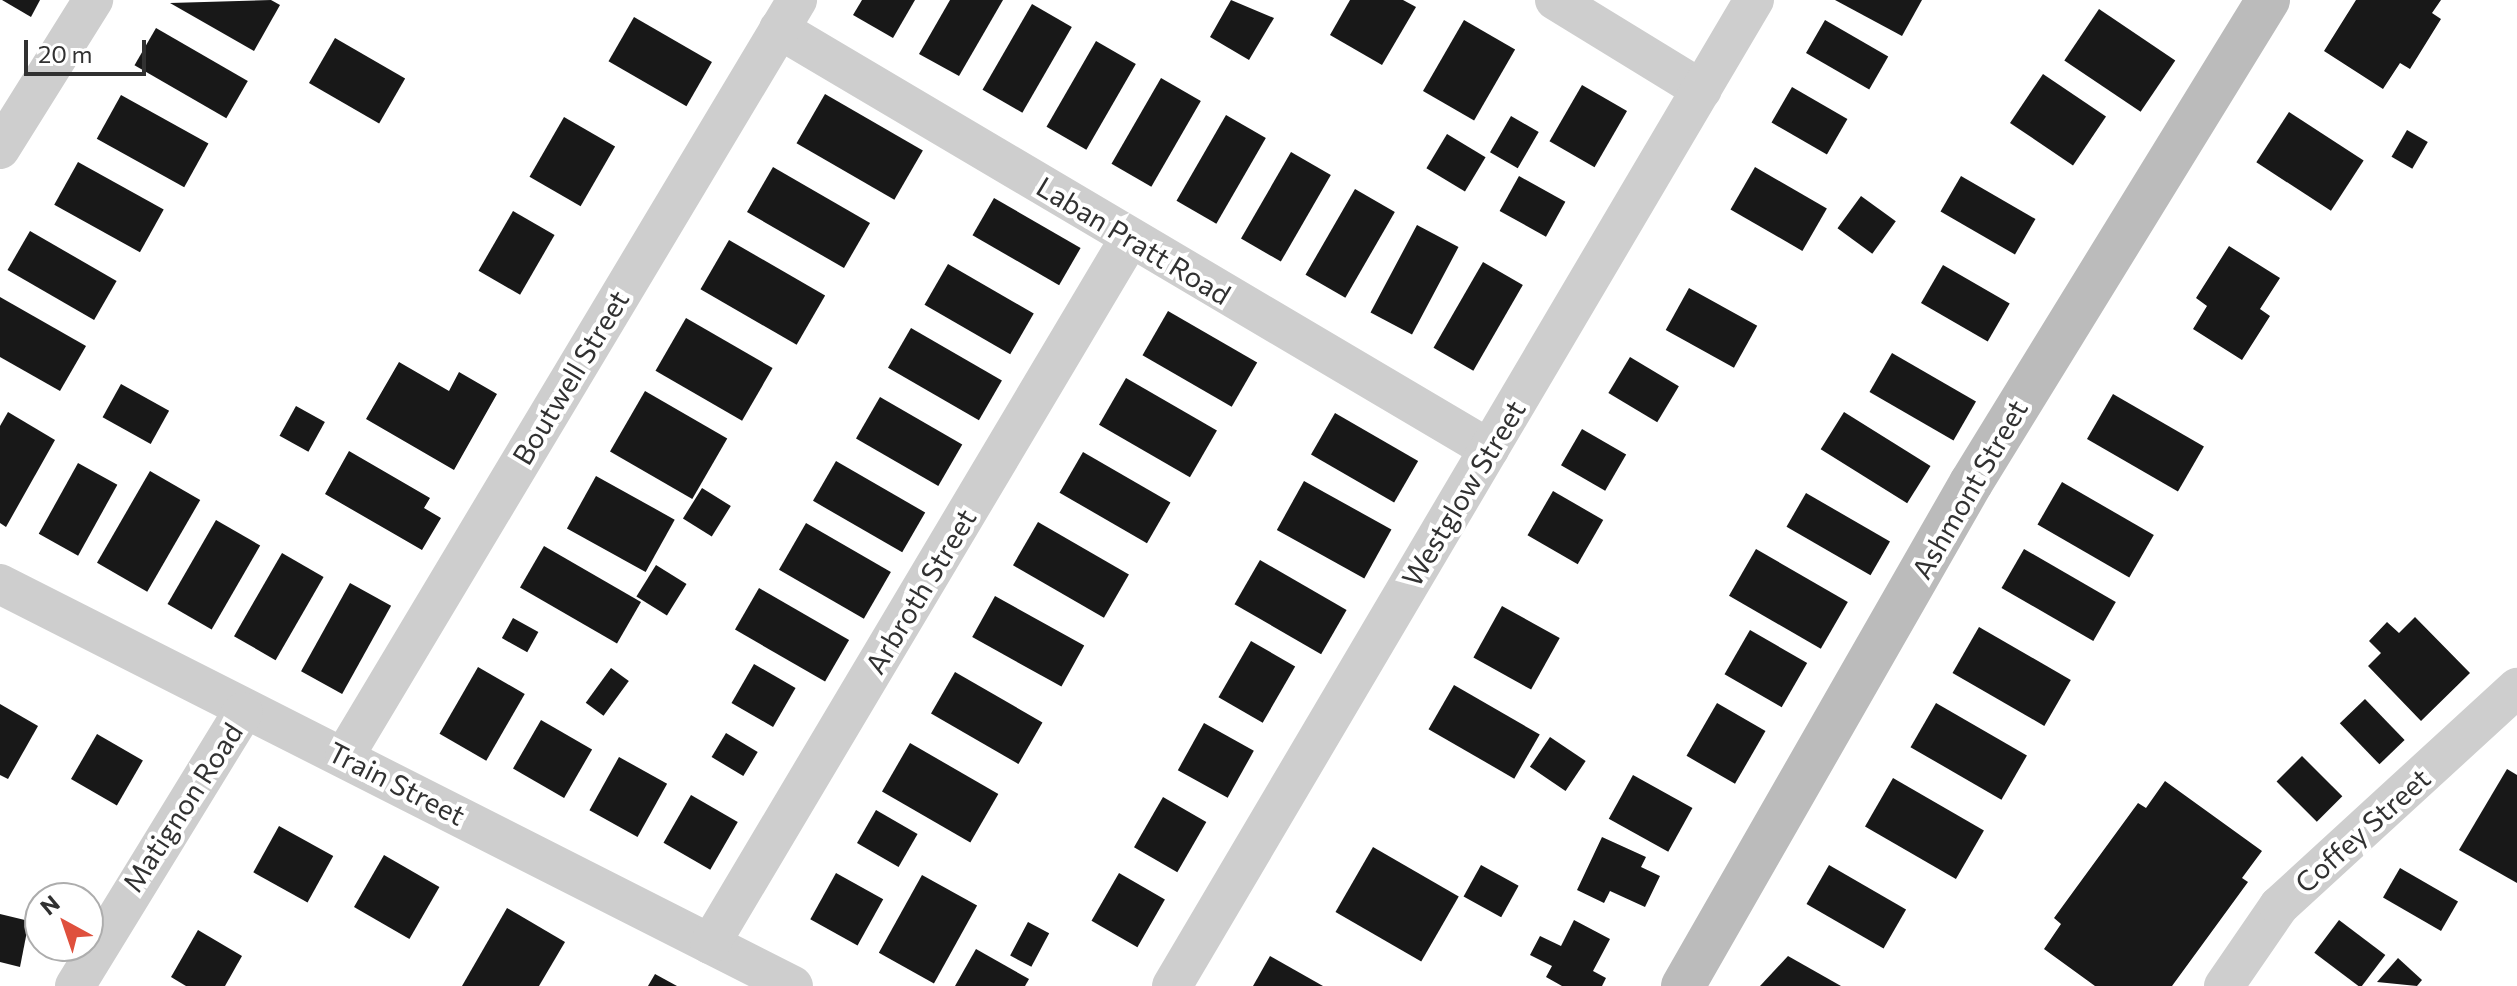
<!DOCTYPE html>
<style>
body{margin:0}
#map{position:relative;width:2517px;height:986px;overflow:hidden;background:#fff;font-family:Commissioner,sans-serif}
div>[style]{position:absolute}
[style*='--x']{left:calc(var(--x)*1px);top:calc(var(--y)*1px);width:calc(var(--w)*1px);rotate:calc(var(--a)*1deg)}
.building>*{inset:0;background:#181818;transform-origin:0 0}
.minor>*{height:40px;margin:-20px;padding:0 20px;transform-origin:20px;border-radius:20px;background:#cecece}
.secondary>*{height:44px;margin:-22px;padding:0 22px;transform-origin:22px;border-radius:22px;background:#bbb}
span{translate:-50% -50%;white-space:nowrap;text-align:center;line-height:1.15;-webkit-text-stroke:8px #fff;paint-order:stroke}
.street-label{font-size:28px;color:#313131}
.north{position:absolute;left:24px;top:882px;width:80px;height:80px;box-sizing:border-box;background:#fff;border:2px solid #adadad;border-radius:50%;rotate:320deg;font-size:22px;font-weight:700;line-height:32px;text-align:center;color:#313131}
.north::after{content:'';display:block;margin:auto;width:28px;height:36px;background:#df503d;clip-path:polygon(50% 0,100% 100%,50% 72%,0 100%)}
.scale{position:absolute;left:24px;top:40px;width:122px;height:36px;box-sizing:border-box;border:4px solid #313131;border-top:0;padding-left:10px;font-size:24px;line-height:28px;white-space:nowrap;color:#313131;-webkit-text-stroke:6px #fff;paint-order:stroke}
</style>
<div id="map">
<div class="building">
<i style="clip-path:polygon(2px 0,40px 0,31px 17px)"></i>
<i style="clip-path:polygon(271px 0,280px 5px,254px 51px,170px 3px)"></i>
<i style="clip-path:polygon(862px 0,915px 0,893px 38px,853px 15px)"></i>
<i style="clip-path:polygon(950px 0,1003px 0,959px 76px,919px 54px)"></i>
<i style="clip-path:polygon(1231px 0,1274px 18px,1249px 60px,1210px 37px)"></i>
<i style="clip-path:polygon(1350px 0,1403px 0,1416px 7px,1382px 65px,1330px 35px)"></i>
<i style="clip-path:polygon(1835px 0,1922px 0,1902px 36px)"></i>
<i style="clip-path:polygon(2356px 0,2441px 0,2432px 13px,2441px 19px,2410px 69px,2400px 63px,2383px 89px,2324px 51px)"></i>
<i style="left:1032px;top:4px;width:46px;height:99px;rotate:30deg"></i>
<i style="left:2099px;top:9px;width:92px;height:62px;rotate:34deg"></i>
<i style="left:634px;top:17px;width:90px;height:51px;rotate:30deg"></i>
<i style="left:1464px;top:20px;width:59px;height:82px;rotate:30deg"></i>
<i style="left:1825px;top:20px;width:73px;height:38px;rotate:30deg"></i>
<i style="left:156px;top:28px;width:106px;height:43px;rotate:30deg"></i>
<i style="left:335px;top:38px;width:81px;height:52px;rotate:30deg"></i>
<i style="left:1096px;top:41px;width:46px;height:99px;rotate:30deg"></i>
<i style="left:2043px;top:74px;width:76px;height:59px;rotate:34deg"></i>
<i style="left:1161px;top:78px;width:46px;height:99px;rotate:30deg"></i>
<i style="left:1582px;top:85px;width:52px;height:65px;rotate:30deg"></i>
<i style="left:1792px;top:87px;width:64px;height:41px;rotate:30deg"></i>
<i style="left:825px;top:94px;width:113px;height:57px;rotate:30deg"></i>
<i style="left:121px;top:95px;width:100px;height:50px;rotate:29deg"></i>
<i style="left:2289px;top:112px;width:89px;height:60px;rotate:33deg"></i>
<i style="left:1226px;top:115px;width:46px;height:99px;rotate:30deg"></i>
<i style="left:1511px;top:116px;width:32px;height:42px;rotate:30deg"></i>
<i style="left:564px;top:117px;width:59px;height:69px;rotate:30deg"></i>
<i style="left:2407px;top:130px;width:24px;height:31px;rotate:30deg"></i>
<i style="left:1447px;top:134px;width:45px;height:40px;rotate:31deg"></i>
<i style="left:1291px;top:152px;width:46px;height:100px;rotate:30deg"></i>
<i style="left:78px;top:162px;width:98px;height:49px;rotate:29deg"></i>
<i style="left:773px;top:167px;width:112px;height:52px;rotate:30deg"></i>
<i style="left:1755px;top:167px;width:83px;height:49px;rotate:30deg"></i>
<i style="left:1519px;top:176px;width:53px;height:40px;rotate:29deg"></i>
<i style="left:1961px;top:176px;width:86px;height:41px;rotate:30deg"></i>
<i style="left:1355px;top:189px;width:46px;height:99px;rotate:30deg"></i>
<i style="left:1861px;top:196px;width:43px;height:40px;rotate:36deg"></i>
<i style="left:994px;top:198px;width:100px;height:43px;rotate:30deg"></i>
<i style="left:513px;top:211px;width:48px;height:69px;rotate:30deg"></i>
<i style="left:1417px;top:225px;width:47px;height:99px;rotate:28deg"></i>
<i style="left:30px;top:231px;width:100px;height:45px;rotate:30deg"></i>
<i style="left:729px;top:240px;width:111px;height:57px;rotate:30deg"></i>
<i style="clip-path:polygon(2229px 246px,2280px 278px,2260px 309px,2270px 316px,2242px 360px,2193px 329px,2207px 306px,2196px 298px)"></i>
<i style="left:1483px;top:262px;width:46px;height:99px;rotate:30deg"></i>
<i style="left:948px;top:264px;width:99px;height:47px;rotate:30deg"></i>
<i style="left:1943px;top:265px;width:77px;height:44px;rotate:30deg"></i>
<i style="left:1689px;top:288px;width:78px;height:48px;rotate:29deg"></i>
<i style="clip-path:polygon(0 297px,86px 346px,60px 391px,0 357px)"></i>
<i style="left:1168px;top:311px;width:103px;height:51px;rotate:30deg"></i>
<i style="left:686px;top:318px;width:100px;height:61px;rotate:30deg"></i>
<i style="left:911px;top:328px;width:105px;height:46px;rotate:30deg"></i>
<i style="left:1892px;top:353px;width:97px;height:45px;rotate:30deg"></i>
<i style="left:1630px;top:357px;width:57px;height:42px;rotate:31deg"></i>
<i style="clip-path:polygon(399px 362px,449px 391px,459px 372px,497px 394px,454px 470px,366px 419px)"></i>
<i style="left:1126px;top:378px;width:105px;height:54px;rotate:30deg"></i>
<i style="left:121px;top:384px;width:55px;height:38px;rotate:29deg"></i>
<i style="left:645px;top:391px;width:95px;height:70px;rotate:30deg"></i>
<i style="left:2113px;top:394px;width:105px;height:52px;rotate:30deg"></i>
<i style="left:880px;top:397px;width:95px;height:48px;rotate:30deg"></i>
<i style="left:296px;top:406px;width:33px;height:34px;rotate:29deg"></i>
<i style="clip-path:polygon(8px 412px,55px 440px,6px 527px,0 523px,0 426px)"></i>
<i style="left:1844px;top:412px;width:102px;height:44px;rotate:32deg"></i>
<i style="left:1335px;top:413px;width:96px;height:48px;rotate:30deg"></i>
<i style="left:1582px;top:429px;width:51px;height:42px;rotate:30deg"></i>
<i style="clip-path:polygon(349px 451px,430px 498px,424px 508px,441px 518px,422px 550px,325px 494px)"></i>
<i style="left:1083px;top:452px;width:101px;height:47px;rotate:30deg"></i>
<i style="left:836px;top:461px;width:103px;height:46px;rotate:30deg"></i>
<i style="left:78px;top:463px;width:45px;height:81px;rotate:29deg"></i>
<i style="left:150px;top:471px;width:58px;height:106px;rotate:30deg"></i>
<i style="left:596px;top:476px;width:90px;height:60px;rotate:29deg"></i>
<i style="left:1304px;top:481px;width:100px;height:56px;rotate:29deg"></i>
<i style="left:2062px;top:482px;width:106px;height:49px;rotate:30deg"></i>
<i style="left:702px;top:488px;width:34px;height:36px;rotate:32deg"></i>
<i style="left:1553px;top:491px;width:58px;height:51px;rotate:30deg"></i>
<i style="left:1806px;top:493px;width:97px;height:39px;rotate:30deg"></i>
<i style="left:216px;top:520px;width:51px;height:97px;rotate:30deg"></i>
<i style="left:1038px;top:522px;width:105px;height:50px;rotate:30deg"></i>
<i style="left:806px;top:523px;width:98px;height:54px;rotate:30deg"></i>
<i style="left:544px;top:546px;width:112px;height:48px;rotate:30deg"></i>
<i style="left:1756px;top:549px;width:106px;height:54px;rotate:30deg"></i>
<i style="left:2024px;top:549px;width:106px;height:45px;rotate:30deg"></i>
<i style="left:282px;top:553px;width:48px;height:96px;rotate:30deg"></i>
<i style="left:1260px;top:560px;width:100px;height:51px;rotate:30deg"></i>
<i style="left:656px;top:565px;width:36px;height:37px;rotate:32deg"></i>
<i style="left:350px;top:583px;width:47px;height:101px;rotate:29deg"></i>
<i style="left:759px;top:588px;width:104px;height:48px;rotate:30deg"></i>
<i style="left:995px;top:596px;width:102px;height:47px;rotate:29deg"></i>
<i style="left:1502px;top:606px;width:66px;height:59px;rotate:29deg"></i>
<i style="clip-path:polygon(2415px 617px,2470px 673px,2421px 721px,2368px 666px,2381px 653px,2369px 641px,2387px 622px,2399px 633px)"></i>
<i style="left:513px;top:618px;width:29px;height:23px;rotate:29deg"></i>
<i style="left:1979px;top:627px;width:106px;height:53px;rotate:30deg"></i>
<i style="left:1750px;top:630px;width:66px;height:51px;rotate:30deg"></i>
<i style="left:1251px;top:641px;width:51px;height:65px;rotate:30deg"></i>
<i style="left:754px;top:664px;width:48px;height:45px;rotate:30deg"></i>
<i style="left:478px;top:667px;width:54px;height:77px;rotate:30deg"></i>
<i style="left:611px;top:668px;width:22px;height:43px;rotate:36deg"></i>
<i style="left:955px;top:672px;width:101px;height:48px;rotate:30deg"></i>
<i style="left:1454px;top:685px;width:99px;height:51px;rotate:30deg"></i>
<i style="left:2365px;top:699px;width:57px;height:35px;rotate:46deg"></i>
<i style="left:1717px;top:703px;width:56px;height:61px;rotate:30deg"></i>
<i style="left:1936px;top:703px;width:105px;height:51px;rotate:30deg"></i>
<i style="clip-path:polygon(0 704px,38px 726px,8px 779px,0 775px)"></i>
<i style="left:541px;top:720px;width:59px;height:56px;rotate:30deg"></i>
<i style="left:1204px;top:723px;width:57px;height:54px;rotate:29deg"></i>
<i style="left:726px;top:733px;width:37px;height:28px;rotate:31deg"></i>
<i style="left:97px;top:734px;width:53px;height:52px;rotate:30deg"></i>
<i style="left:1550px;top:737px;width:43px;height:36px;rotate:34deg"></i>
<i style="left:910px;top:743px;width:102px;height:56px;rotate:30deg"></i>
<i style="left:2302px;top:756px;width:57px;height:36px;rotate:45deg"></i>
<i style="left:619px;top:757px;width:55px;height:61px;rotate:29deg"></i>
<i style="clip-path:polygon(2507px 769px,2517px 775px,2517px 883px,2459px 850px)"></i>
<i style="left:1633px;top:775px;width:68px;height:50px;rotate:29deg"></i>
<i style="left:1893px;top:778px;width:105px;height:56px;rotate:30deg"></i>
<i style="clip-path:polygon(2165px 781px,2262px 851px,2242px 878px,2248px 882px,2172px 986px,2095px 986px,2044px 949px,2061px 924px,2054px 918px,2138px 803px,2146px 808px)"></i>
<i style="left:691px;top:795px;width:54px;height:55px;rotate:30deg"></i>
<i style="left:1163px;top:797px;width:50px;height:58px;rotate:30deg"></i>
<i style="left:876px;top:810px;width:48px;height:38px;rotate:30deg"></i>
<i style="left:279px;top:826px;width:62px;height:53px;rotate:29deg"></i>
<i style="clip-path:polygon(1602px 837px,1646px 857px,1641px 867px,1660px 876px,1645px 907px,1610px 891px,1604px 903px,1577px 890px)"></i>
<i style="left:1373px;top:847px;width:99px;height:75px;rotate:30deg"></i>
<i style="left:384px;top:855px;width:64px;height:60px;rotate:30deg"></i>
<i style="left:1481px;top:865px;width:43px;height:36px;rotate:29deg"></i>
<i style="left:1829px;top:865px;width:89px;height:45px;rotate:30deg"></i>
<i style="left:2400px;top:868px;width:67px;height:34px;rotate:30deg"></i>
<i style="left:836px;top:873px;width:54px;height:53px;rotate:29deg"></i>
<i style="left:1119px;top:873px;width:53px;height:55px;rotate:30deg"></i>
<i style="left:922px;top:875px;width:63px;height:89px;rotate:29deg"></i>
<i style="clip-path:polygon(507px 908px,565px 942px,539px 986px,462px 986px)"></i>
<i style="clip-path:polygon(0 914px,29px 921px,20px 967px,0 962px)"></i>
<i style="clip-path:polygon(1574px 920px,1610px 939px,1593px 971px,1606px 978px,1602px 986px,1562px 986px,1546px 977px,1552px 966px,1530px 955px,1540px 936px,1561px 946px)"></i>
<i style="left:2339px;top:920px;width:58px;height:41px;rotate:37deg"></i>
<i style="left:1028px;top:922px;width:24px;height:38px;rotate:28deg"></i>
<i style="clip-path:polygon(198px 930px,242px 956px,225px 986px,186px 986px,171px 977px)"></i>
<i style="clip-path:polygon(976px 949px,1029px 979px,1025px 986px,955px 986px)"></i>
<i style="clip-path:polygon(1270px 956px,1323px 986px,1253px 986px)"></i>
<i style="clip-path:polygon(1788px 956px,1841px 986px,1760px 986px)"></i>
<i style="clip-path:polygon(2398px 958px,2422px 980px,2417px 986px,2377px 982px)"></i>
<i style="clip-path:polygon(655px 974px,677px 986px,648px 986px)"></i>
</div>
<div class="minor">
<i style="--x:1555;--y:0;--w:172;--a:31.5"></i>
<i style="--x:779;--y:29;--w:825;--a:30.61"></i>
<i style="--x:0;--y:149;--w:176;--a:-58"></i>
<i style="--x:0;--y:584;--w:889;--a:26.88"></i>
<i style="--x:345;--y:755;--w:880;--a:-59.09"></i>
<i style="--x:710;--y:944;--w:821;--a:-59.25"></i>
<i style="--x:75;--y:986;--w:321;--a:-58.5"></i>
<i style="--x:1172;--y:986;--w:1145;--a:-59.45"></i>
<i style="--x:2224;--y:986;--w:97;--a:-55.5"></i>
<i style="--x:2279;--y:906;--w:323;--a:-42.5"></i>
</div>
<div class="secondary">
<i style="--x:1683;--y:986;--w:580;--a:-60.21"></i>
<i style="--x:1971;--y:483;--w:567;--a:-58.41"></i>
</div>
<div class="street-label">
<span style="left:1134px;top:240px;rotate:31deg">Laban Pratt Road</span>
<span style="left:570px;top:377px;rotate:-59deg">Boutwell Street</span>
<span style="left:1969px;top:489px;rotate:-60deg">Ashmont Street</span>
<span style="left:1463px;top:493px;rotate:-59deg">Westglow Street</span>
<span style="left:920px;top:591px;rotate:-59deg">Arbroth Street</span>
<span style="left:397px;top:783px;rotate:27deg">Train Street</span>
<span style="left:182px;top:807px;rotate:-57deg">Matignon Road</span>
<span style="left:2362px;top:830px;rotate:-42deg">Coffey Street</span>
</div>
<div class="north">N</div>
<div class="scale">20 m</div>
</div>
